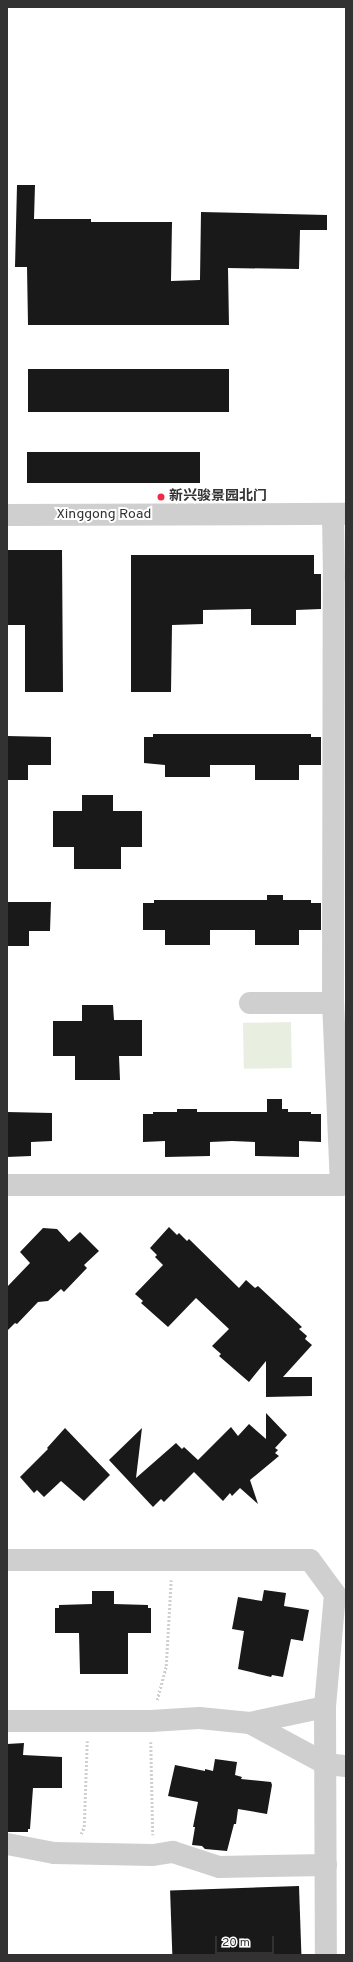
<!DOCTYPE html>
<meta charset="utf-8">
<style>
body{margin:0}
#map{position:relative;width:353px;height:1962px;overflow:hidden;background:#fff;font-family:Overpass,"Noto Sans SC",sans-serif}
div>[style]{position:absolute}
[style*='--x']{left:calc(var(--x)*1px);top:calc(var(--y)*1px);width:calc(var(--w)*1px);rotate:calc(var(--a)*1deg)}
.green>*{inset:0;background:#e9efe0;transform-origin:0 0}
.building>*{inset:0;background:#191919;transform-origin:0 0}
.path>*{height:2.5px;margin-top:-1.25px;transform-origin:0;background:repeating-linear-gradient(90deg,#cfcfcf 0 2px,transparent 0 4px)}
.minor>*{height:22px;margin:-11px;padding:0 11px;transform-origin:11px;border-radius:11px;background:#cfcfcf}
.tertiary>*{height:22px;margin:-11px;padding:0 11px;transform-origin:11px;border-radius:11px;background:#cfcfcf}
.dots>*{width:11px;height:11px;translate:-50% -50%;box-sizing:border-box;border:2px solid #fff;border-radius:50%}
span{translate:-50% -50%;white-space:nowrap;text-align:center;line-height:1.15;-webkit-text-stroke:4px #fff;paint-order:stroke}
.poi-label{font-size:14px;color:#323232;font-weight:700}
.left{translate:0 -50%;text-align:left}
.street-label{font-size:14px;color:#323232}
.frame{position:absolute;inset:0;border:8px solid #323232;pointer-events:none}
.scale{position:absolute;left:215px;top:1936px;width:59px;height:18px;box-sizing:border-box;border:2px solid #323232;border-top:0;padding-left:5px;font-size:12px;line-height:14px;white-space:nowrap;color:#323232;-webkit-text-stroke:3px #fff;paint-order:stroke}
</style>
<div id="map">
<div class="green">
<i style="left:291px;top:1022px;width:46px;height:48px;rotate:89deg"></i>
</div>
<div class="building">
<i style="clip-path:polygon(17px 185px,35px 185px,34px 219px,91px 219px,91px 222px,172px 222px,171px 281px,200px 280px,201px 212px,327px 215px,327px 230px,300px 230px,299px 269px,228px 268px,229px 325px,28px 325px,27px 267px,15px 267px)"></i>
<i style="left:28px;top:369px;width:201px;height:43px"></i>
<i style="left:27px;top:452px;width:173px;height:31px"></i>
<i style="clip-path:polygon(7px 550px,62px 550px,63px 692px,25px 692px,25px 625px,7px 625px)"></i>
<i style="clip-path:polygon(131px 555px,314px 555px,314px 574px,321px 574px,321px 609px,296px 610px,296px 625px,251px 625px,251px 609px,203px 610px,203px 624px,172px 625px,171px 692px,131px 692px)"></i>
<i style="clip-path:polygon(153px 734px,311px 734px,311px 737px,321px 737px,321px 765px,299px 765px,299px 780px,255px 780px,255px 765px,210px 765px,210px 777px,165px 777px,165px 765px,144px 763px,144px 737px,153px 737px)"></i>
<i style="clip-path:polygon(7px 736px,51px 737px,51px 765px,28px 765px,28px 780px,7px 780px)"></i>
<i style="clip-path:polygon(82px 795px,113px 795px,113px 811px,142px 811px,142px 847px,121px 847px,121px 869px,74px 869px,74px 847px,53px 847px,53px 811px,82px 811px)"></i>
<i style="clip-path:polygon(267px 895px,283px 895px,283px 900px,311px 900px,311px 903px,321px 903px,321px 930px,299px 930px,299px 945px,255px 945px,255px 930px,210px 930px,210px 945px,165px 945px,165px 930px,143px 930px,143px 903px,154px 903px,154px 900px,267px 900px)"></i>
<i style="clip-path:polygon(7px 902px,51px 902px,50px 931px,29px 931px,29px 946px,7px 946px)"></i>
<i style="clip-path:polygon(82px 1005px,113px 1005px,114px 1020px,142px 1020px,142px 1056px,119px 1056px,120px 1080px,75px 1080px,75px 1056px,53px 1056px,53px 1021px,82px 1021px)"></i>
<i style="clip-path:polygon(267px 1099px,282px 1099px,282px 1109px,288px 1109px,288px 1112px,311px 1112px,311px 1114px,321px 1114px,321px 1142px,299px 1141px,299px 1157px,255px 1156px,255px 1142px,232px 1141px,210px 1142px,210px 1156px,165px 1157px,165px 1141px,143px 1142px,143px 1114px,153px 1114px,153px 1112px,177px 1112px,177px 1109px,197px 1109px,197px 1112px,267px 1112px)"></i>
<i style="clip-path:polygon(7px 1112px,52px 1113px,52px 1141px,31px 1142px,31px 1156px,7px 1157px)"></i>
<i style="clip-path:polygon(169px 1227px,177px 1235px,179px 1233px,187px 1241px,189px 1239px,239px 1288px,246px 1280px,255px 1288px,258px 1286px,302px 1327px,299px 1329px,307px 1336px,305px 1339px,312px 1345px,283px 1377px,312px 1377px,312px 1396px,266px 1397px,266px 1361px,249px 1382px,219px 1356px,221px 1354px,212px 1346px,229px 1329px,196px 1298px,168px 1327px,141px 1303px,143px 1301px,135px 1294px,163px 1265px,155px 1257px,157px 1255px,150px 1248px)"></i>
<i style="clip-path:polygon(43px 1228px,57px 1229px,69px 1242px,80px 1232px,99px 1251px,84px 1265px,87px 1268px,64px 1292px,61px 1289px,48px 1301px,38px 1302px,17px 1324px,15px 1323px,7px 1331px,7px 1287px,30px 1263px,20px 1252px)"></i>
<i style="clip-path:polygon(266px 1413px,287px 1435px,275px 1448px,278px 1450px,275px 1453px,279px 1456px,250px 1480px,258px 1504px,240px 1488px,232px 1496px,230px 1493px,223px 1501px,194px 1472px,164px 1502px,161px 1499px,153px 1507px,109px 1460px,142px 1428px,136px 1478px,176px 1443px,182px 1449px,184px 1447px,198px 1460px,231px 1427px,238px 1436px,249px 1424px,266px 1439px)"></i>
<i style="clip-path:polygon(65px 1428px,110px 1475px,84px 1501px,61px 1481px,44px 1497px,37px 1490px,34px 1493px,20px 1477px,48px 1449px,47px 1448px)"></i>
<i style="clip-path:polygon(264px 1590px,286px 1593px,284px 1606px,309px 1610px,303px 1641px,291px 1639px,283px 1677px,272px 1675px,271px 1677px,238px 1669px,244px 1631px,232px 1629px,238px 1597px,262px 1601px)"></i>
<i style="clip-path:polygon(92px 1591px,114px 1591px,114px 1604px,148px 1605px,148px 1608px,151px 1608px,151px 1633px,128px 1633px,128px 1674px,80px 1674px,79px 1633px,55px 1633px,55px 1608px,59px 1608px,59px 1605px,92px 1604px)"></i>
<i style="clip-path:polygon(24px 1743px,23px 1755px,62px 1757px,62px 1788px,33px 1788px,30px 1829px,28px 1829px,28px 1832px,7px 1832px,7px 1744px)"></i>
<i style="clip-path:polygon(215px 1759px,237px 1762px,235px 1775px,242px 1777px,241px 1779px,271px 1782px,272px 1785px,267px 1814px,238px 1809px,236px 1824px,234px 1824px,227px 1851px,205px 1849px,202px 1846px,192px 1845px,195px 1827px,193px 1827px,198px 1802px,168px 1796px,175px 1765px,205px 1771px,205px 1769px,213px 1771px)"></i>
<i style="left:299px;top:1886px;width:69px;height:129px;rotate:88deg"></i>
</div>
<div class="path">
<i style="--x:157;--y:1700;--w:35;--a:-75"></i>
<i style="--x:166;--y:1666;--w:86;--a:-86.7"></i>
<i style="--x:151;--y:1742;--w:93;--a:88.8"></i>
<i style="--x:81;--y:1834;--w:8;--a:-67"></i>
<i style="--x:84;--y:1827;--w:86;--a:-88"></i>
</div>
<div class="minor">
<i style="--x:250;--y:1003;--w:83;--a:0"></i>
<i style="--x:7;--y:1185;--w:334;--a:0"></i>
<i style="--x:341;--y:1185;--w:182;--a:-92.5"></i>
<i style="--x:333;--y:1003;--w:425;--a:-89.9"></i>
<i style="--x:334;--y:578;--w:64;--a:-90.9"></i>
<i style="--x:7;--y:1560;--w:303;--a:0"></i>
<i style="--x:310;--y:1560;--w:42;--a:53.7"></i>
<i style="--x:335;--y:1594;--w:113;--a:95.1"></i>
<i style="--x:325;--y:1707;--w:77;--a:168"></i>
<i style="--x:250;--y:1723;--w:51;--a:-174.4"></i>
<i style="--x:199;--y:1718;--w:48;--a:176.4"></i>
<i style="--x:151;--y:1721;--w:144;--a:180"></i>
<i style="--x:325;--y:1707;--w:248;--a:89.8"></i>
<i style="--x:250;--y:1723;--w:86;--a:28.3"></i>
<i style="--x:326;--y:1764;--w:20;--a:6"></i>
<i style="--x:7;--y:1844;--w:48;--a:10.8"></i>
<i style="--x:54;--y:1853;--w:99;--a:1.2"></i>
<i style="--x:153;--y:1855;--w:20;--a:-9"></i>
<i style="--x:173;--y:1852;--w:48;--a:18.1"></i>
<i style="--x:219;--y:1867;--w:107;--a:-1.1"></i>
</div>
<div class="tertiary">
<i style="--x:7;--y:515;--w:339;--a:-0.2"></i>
</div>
<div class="dots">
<i style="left:161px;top:497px;background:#f22b41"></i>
</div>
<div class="poi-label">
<span class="left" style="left:169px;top:497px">新兴骏景园北门</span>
</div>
<div class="street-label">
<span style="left:104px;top:515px">Xinggong Road</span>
</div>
<div class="frame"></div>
<div class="scale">20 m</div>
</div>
